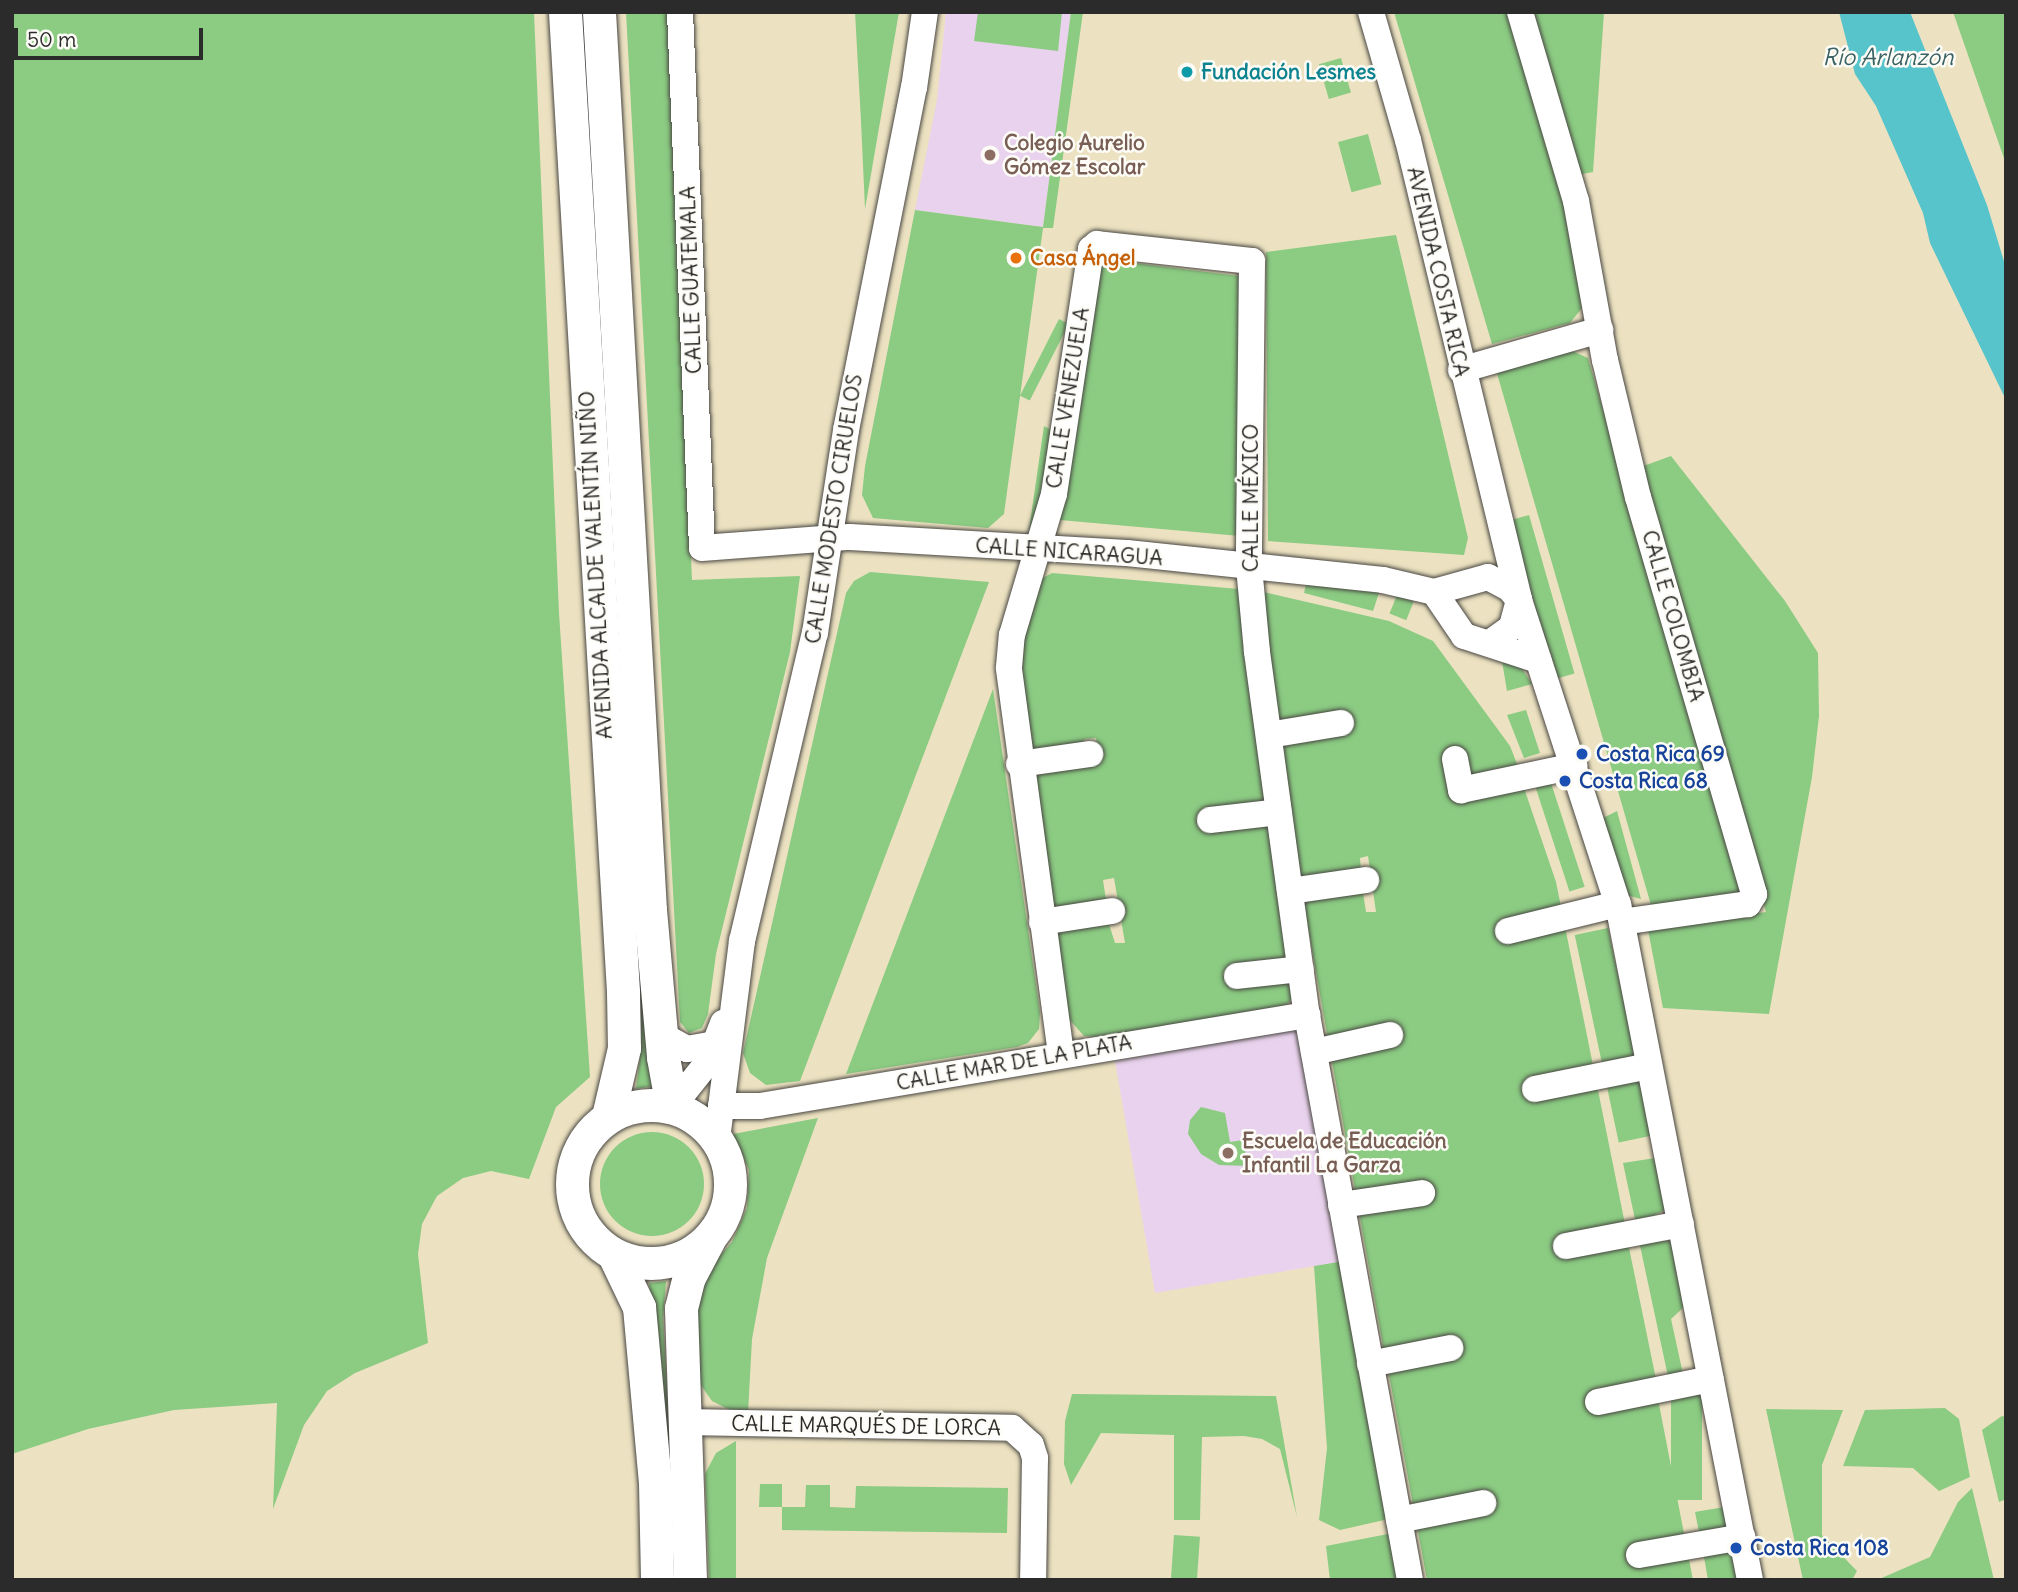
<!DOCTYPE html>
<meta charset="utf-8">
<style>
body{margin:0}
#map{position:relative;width:2018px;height:1592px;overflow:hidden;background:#ece2c1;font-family:Delius,sans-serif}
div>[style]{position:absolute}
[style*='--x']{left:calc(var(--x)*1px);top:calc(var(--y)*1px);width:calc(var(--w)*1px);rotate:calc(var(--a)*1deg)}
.built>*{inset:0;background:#e9d2ed}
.green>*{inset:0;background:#8bcb82;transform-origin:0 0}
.round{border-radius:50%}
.water>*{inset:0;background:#56c4ca}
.roads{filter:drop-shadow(0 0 2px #484642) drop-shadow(0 0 2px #484642)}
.minor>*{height:26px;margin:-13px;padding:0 13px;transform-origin:13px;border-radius:13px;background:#fff}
.tertiary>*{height:33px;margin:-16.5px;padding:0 16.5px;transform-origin:16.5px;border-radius:16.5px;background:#fff}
.tertiary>.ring{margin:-16.5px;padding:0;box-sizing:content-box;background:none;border:33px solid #fff;border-radius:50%}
.dots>*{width:19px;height:19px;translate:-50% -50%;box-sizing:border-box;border:4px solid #fdfcf7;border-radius:50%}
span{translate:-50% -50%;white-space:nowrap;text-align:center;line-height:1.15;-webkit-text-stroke:5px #fdfcf7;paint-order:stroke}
.culture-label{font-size:21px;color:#0d838f;font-weight:700}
.left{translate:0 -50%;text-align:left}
.education-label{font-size:21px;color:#785e54;font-weight:700}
.food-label{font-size:21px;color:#c56008;font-weight:700}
.street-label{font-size:21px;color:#2b2b2b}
.transit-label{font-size:21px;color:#164399;font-weight:700}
.water-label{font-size:23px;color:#3a6163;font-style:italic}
.frame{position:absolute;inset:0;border:14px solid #2b2b2b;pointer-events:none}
.scale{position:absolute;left:14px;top:28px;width:189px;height:32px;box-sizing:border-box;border:4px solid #2b2b2b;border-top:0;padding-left:9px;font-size:21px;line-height:24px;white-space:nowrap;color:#2b2b2b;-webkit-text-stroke:5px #fdfcf7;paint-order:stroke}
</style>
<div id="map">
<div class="built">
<i style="clip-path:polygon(946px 12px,1071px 12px,1043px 227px,915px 210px,937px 100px)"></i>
<i style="clip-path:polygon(1289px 1029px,1302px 1034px,1345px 1261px,1155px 1293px,1115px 1061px)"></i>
</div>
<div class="green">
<i style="clip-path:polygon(12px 12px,534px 12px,559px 613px,590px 1077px,556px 1107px,529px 1179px,491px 1171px,463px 1178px,437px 1196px,422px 1224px,418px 1254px,428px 1343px,355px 1373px,327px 1391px,304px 1425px,273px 1509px,277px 1403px,174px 1410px,88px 1429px,12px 1454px)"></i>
<i style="clip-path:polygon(626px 12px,668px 12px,692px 580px,800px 576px,790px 652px,716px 954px,708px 1014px,702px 1028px,689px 1033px,680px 1022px)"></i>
<i style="clip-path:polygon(855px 12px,899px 12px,865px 209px,861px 121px)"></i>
<i style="clip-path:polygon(978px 12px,1062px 12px,1058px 51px,974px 41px)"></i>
<i style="clip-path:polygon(1071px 12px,1083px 12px,1053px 228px,1043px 228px,1004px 514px,988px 528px,873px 518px,862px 495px,865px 466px,915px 210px,1043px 227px)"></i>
<i style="clip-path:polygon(1394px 12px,1509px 12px,1569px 218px,1582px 308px,1570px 323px,1492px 344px)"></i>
<i style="clip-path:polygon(1527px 12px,1604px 12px,1593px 172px,1577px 175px)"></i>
<i style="clip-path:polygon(1953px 12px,2006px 12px,2006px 164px)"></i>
<i style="left:1341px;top:58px;width:36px;height:23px;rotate:74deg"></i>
<i style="left:1368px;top:134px;width:52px;height:31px;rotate:75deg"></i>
<i style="clip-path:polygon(1396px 235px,1468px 538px,1464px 555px,1268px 541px,1266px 252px)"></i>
<i style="clip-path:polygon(1102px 259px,1239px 276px,1240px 536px,1060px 520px)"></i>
<i style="left:1059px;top:319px;width:11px;height:86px;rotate:27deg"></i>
<i style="clip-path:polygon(1572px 351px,1588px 358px,1741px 884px,1740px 892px,1651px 905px,1496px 370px)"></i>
<i style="clip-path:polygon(1044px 426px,1055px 432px,1036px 530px,1029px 530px)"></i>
<i style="clip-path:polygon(1671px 456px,1785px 601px,1818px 653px,1819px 716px,1812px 777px,1769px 1014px,1663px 1008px,1648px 930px,1766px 912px,1638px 468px)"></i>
<i style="left:1529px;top:515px;width:165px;height:20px;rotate:74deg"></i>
<i style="clip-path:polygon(870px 572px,989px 582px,800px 1081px,766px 1085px,750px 1073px,743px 1053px,846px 593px,854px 581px)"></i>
<i style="clip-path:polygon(1052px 573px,1239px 589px,1294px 997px,1286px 1005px,1102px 1037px,1084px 1036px,1068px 1018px,1055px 926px,1107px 918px,1115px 943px,1125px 943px,1114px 878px,1103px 880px,1106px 900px,1051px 914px,1032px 766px,1099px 754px,1096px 738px,1085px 739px,1079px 752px,1030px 758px,1022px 716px,1023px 637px,1039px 580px)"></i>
<i style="clip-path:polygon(1306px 584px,1379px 593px,1373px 611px,1304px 593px)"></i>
<i style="clip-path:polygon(1263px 592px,1389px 621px,1433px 641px,1510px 746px,1521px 774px,1455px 788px,1523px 785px,1556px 882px,1626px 1229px,1559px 1236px,1627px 1238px,1657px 1384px,1602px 1395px,1600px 1387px,1592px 1390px,1595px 1406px,1657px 1394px,1693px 1580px,1427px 1580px,1387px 1364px,1461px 1355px,1456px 1335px,1385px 1357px,1302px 894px,1362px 886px,1366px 912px,1376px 912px,1368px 856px,1360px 858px,1361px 871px,1300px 884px,1262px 613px)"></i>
<i style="left:1397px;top:595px;width:18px;height:20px;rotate:22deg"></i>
<i style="clip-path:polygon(616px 660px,654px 1086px,636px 1089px,640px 1057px)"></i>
<i style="clip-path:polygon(1502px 661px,1521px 667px,1532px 684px,1507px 691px)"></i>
<i style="clip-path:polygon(993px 689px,1040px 1012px,1039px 1029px,1028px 1043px,1017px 1047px,846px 1074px)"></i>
<i style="clip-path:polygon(1526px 710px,1540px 753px,1524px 758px,1507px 715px)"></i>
<i style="left:1551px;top:783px;width:109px;height:16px;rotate:72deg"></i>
<i style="clip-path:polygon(1617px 811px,1641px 899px,1626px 895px,1603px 818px)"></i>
<i style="left:1608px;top:928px;width:134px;height:34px;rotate:78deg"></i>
<i style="left:1639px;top:1079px;width:58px;height:33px;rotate:78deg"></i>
<i style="clip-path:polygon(1201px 1107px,1225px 1113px,1230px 1142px,1243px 1140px,1248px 1166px,1219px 1165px,1201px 1154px,1188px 1134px,1190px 1120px)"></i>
<i style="clip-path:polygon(818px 1118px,767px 1258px,752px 1339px,748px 1413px,730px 1410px,712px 1401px,700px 1384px,695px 1298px,709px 1268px,732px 1242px,747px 1208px,749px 1170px,733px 1134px)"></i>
<i class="round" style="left:600px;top:1132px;width:104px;height:104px"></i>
<i style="clip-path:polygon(1655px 1158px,1665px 1210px,1636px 1224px,1623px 1163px)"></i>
<i style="clip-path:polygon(1639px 1241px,1672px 1241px,1684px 1307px,1671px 1319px,1683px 1374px,1669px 1381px)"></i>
<i style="clip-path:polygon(1345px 1261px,1393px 1518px,1340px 1530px,1319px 1520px,1327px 1448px,1314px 1266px)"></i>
<i style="clip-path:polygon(666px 1281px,663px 1318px,678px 1580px,649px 1283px)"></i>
<i style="left:1671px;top:1392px;width:31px;height:108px"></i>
<i style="clip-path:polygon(1072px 1394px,1276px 1396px,1297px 1517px,1280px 1449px,1262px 1439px,1244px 1436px,1202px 1437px,1200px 1520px,1174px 1520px,1174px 1435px,1101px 1433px,1071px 1485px,1064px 1464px,1065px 1421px)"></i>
<i style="clip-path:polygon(1945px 1408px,1959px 1419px,1970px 1477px,1939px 1491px,1913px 1468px,1843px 1466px,1865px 1410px)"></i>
<i style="clip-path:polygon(1766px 1409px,1843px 1410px,1822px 1465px,1822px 1535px,1857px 1571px,1852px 1580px,1803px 1580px)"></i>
<i style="clip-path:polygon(2002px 1416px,2006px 1417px,2006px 1499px,1999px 1502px,1982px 1430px)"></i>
<i style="clip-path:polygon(736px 1441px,736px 1580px,709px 1580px,705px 1474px,716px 1453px)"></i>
<i style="clip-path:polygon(760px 1484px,782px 1484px,782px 1507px,805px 1507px,806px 1485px,830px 1485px,830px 1507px,855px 1508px,856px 1486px,1008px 1488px,1007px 1533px,782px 1530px,782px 1507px,759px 1507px)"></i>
<i style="clip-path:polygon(1972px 1488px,1994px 1580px,1877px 1580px,1930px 1557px,1958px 1502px)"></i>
<i style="clip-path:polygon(1724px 1507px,1728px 1527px,1700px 1537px,1695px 1512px)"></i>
<i style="clip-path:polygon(1393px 1533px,1401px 1580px,1330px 1580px,1326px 1546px)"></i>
<i style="left:1174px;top:1535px;width:26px;height:45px;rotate:4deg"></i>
<i style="clip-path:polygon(1732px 1550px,1738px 1580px,1708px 1580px,1703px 1551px)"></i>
</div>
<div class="water">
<i style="clip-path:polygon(1839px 12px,1910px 12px,1987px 205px,2006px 268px,2006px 400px,1930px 243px,1923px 213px,1876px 106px,1855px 74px)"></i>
</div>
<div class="roads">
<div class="minor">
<i style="--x:680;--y:12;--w:536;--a:87.65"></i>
<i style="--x:702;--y:548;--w:148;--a:-4.3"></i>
<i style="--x:850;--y:537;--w:277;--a:3.3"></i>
<i style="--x:1127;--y:553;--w:257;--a:6"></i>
<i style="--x:1383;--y:580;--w:52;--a:13.2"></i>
<i style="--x:1434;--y:592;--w:56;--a:-15.5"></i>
<i style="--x:1488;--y:577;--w:24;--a:28"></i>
<i style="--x:1509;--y:588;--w:16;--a:50"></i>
<i style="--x:1519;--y:600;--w:28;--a:105"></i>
<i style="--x:1512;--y:627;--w:27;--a:144"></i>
<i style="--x:1371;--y:12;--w:133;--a:73.9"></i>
<i style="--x:1408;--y:140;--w:473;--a:76.4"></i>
<i style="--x:1519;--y:600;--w:320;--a:72"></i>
<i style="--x:1618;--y:904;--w:689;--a:78.95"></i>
<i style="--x:1520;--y:12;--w:197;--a:73.5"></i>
<i style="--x:1576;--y:201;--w:162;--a:79.7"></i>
<i style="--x:1605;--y:360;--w:141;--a:76.5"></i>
<i style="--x:1638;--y:497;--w:414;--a:73.7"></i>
<i style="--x:1754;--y:894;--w:12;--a:121"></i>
<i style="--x:1748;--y:904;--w:127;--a:171.9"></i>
<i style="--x:1461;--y:370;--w:145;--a:-16.1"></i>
<i style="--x:1434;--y:592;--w:53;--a:55.7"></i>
<i style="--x:1464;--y:636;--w:78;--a:18"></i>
<i style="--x:1269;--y:735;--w:73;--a:-9.5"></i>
<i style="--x:1455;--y:759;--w:32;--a:79"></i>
<i style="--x:1461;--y:790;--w:116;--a:-11.9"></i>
<i style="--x:1019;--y:764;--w:72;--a:-8"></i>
<i style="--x:1210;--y:820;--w:69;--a:-6.6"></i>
<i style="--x:1290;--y:891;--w:77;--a:-8.2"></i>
<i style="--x:1042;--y:922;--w:71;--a:-8.9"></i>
<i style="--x:1508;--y:931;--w:113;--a:-13.8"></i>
<i style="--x:1237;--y:976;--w:64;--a:-6.2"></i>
<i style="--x:660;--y:1034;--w:31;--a:29"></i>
<i style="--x:687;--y:1049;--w:28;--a:-10"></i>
<i style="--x:1314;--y:1052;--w:78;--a:-12.6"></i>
<i style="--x:1061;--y:1054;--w:390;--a:-97.7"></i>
<i style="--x:1009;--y:667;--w:32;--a:-85"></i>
<i style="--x:1012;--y:635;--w:147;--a:-73.4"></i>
<i style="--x:1054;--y:494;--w:248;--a:-81.4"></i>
<i style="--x:1091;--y:249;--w:8;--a:-40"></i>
<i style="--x:1097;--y:244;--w:156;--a:6.3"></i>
<i style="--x:1252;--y:261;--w:306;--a:90.6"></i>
<i style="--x:1249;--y:567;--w:85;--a:84.6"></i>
<i style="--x:1257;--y:652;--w:366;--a:82.2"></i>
<i style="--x:1307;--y:1015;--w:574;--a:79.67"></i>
<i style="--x:1535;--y:1089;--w:116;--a:-11.4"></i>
<i style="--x:721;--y:1106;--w:39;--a:0"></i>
<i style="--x:760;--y:1106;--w:555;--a:-9.45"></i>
<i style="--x:672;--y:1107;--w:58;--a:-51.3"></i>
<i style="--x:708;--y:1062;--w:42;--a:-69"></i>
<i style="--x:717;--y:1139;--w:200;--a:-82.8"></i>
<i style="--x:742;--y:941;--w:317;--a:-76.7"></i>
<i style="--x:815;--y:633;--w:205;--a:-81.3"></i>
<i style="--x:846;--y:430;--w:349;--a:-78.8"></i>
<i style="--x:914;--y:88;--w:77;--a:-81.8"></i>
<i style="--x:1341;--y:1205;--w:82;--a:-8.4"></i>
<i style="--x:1566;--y:1246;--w:117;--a:-10.8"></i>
<i style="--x:1370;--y:1364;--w:82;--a:-11.3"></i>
<i style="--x:1598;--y:1402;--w:115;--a:-11.5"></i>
<i style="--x:684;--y:1422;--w:328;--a:1"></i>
<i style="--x:1012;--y:1428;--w:25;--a:42"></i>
<i style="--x:1031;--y:1445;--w:14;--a:73"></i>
<i style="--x:1035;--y:1458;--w:122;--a:90.9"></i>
<i style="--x:1399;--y:1520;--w:86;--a:-11.4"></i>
<i style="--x:1639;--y:1555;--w:105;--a:-9.9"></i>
</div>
<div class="tertiary">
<i style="--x:565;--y:12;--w:982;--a:86.61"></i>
<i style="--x:623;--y:992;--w:56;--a:89"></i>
<i style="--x:624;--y:1048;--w:70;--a:103.2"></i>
<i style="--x:599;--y:12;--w:899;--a:86.75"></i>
<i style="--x:650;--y:910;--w:148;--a:84.9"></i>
<i style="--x:663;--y:1057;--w:51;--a:79.8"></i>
<i class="ring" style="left:572px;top:1105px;width:125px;height:125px"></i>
<i style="--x:614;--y:1255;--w:58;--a:64.3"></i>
<i style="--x:639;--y:1307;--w:177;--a:84.8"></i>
<i style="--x:655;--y:1483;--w:97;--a:88.8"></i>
<i style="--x:690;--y:1580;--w:272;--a:-91.9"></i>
<i style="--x:681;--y:1308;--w:32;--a:-76"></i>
<i style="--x:689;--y:1277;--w:43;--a:-62.2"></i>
</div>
</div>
<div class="dots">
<i style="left:1187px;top:72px;background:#0f9aa8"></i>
<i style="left:990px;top:155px;background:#8d6e63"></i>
<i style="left:1016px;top:258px;background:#e8710a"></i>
<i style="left:1582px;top:754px;background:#1a4fb4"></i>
<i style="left:1565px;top:781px;background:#1a4fb4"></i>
<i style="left:1228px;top:1153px;background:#8d6e63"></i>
<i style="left:1736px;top:1548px;background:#1a4fb4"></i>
</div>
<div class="culture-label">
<span class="left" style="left:1201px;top:72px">Fundación Lesmes</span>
</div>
<div class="education-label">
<span class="left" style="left:1004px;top:155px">Colegio Aurelio<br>Gómez Escolar</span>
<span class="left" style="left:1242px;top:1153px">Escuela de Educación<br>Infantil La Garza</span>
</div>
<div class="food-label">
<span class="left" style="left:1030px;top:258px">Casa Ángel</span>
</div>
<div class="street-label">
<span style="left:1438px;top:272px;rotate:77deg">AVENIDA COSTA RICA</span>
<span style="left:691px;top:280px;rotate:-92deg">CALLE GUATEMALA</span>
<span style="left:1068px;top:398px;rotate:-81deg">CALLE VENEZUELA</span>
<span style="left:1251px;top:498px;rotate:-90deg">CALLE MÉXICO</span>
<span style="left:834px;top:509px;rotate:-81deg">CALLE MODESTO CIRUELOS</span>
<span style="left:1069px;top:552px;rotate:4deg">CALLE NICARAGUA</span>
<span style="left:596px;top:565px;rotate:-93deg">AVENIDA ALCALDE VALENTÍN NIÑO</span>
<span style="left:1673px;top:616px;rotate:74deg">CALLE COLOMBIA</span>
<span style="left:1014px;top:1063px;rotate:-10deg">CALLE MAR DE LA PLATA</span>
<span style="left:866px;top:1426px;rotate:1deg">CALLE MARQUÉS DE LORCA</span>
</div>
<div class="transit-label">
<span class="left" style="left:1596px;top:754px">Costa Rica 69</span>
<span class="left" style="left:1579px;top:781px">Costa Rica 68</span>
<span class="left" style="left:1750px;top:1548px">Costa Rica 108</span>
</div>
<div class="water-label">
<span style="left:1888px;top:57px">Río Arlanzón</span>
</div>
<div class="frame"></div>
<div class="scale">50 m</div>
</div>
